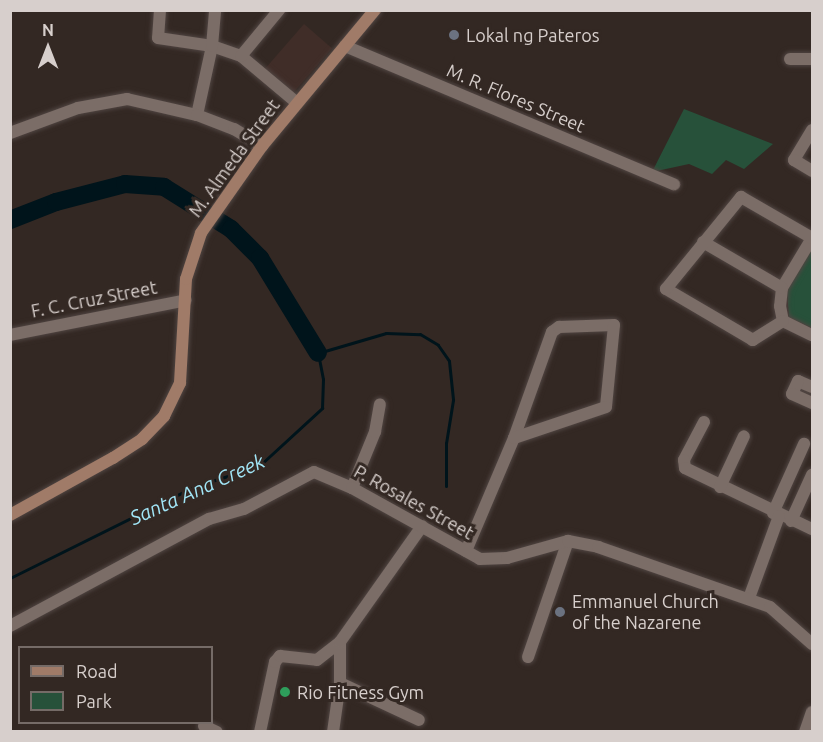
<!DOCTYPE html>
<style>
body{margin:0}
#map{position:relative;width:823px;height:742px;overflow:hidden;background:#332823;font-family:Ubuntu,sans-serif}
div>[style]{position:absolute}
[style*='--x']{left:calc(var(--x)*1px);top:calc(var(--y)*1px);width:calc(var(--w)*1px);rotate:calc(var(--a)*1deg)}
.commercial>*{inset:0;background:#402d28;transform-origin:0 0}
.green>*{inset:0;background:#27513a}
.stream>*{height:3px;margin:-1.5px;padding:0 1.5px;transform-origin:1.5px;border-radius:1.5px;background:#00141b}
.river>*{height:18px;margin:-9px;padding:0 9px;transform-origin:9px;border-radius:9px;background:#00141b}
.roads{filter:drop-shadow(0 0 2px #504542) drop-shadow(0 0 2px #504542)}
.minor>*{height:12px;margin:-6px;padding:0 6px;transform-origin:6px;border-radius:6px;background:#7b6d67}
.tertiary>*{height:12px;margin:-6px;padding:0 6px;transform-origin:6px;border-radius:6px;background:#7b6d67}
.secondary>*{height:12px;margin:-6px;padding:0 6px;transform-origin:6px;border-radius:6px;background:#a07b68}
.dots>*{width:16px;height:16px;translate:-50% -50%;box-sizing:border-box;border:3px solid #332823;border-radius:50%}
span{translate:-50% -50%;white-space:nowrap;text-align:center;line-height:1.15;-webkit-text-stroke:6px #332823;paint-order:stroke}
.poi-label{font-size:18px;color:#d7cfcc}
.left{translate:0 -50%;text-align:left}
.street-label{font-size:18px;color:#d7cfcc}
.water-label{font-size:20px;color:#a2e6f7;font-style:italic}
.frame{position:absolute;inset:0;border:12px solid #d7cfcc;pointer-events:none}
.legend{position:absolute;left:18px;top:646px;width:195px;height:78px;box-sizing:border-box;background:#332823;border:2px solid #756b67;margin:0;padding:8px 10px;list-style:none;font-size:18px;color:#d7cfcc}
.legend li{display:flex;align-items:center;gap:12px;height:30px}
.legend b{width:30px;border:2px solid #756b67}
.north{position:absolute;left:18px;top:18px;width:60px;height:60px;-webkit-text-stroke:4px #332823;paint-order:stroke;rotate:0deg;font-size:16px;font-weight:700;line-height:24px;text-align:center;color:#d7cfcc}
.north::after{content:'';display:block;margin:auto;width:21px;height:27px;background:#d7cfcc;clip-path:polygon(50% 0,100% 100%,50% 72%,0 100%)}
</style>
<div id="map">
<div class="commercial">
<i style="left:304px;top:24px;width:37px;height:62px;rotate:41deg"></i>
</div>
<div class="green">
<i style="clip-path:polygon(684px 109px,773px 144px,744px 169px,726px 160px,712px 174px,689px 164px,652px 172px)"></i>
<i style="clip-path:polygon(812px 247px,812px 328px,789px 317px,787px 291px)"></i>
</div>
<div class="stream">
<i style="--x:10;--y:578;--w:204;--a:-26.4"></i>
<i style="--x:193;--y:487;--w:69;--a:-17.7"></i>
<i style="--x:259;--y:466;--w:86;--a:-42.6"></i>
<i style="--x:322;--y:408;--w:29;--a:-88"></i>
<i style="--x:323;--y:379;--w:26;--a:-101"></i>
<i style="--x:318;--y:353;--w:71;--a:-16.4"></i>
<i style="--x:386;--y:333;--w:34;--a:2"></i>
<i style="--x:420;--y:334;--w:21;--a:31"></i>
<i style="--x:438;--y:345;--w:19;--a:55"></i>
<i style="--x:449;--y:361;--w:39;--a:84"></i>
<i style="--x:453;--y:400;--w:44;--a:99.2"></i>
<i style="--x:446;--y:443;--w:43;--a:90"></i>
</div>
<div class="river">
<i style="--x:10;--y:220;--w:49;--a:-21.4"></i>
<i style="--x:56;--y:202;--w:71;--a:-14.6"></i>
<i style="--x:125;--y:184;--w:39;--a:4"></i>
<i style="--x:164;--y:187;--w:79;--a:32.1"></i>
<i style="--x:231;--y:229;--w:41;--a:45"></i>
<i style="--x:260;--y:258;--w:111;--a:58.6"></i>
</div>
<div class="roads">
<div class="minor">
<i style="--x:160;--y:10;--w:28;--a:94"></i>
<i style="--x:158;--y:38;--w:55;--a:8.4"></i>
<i style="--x:212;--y:46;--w:31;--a:19"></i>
<i style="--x:241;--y:56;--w:73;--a:40"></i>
<i style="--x:345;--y:46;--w:357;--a:22.8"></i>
<i style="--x:241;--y:56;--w:60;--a:-50.4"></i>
<i style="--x:790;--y:59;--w:22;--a:0"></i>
<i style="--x:197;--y:115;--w:71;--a:-77.7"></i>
<i style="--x:212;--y:46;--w:36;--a:-85"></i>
<i style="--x:812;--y:130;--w:35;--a:121"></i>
<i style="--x:794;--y:160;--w:21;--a:31"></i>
<i style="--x:812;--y:238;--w:58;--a:121"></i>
<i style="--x:782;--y:288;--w:18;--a:96"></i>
<i style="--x:780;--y:306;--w:15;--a:79"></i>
<i style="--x:783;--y:321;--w:32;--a:26"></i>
<i style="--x:703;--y:242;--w:91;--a:30.2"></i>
<i style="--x:783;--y:321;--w:36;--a:148"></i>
<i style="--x:753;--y:340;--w:101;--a:-149.6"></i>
<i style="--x:666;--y:289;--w:119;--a:-50.8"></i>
<i style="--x:741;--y:197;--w:82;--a:30"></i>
<i style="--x:812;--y:387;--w:15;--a:-157"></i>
<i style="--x:798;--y:381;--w:14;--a:115"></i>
<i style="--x:792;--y:394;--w:22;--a:24"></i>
<i style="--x:704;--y:422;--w:43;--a:117.8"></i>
<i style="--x:684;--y:460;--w:8;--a:83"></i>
<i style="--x:685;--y:468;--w:141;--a:25.7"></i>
<i style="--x:720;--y:487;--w:56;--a:-64.8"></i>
<i style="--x:352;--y:488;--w:61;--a:-67.7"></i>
<i style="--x:375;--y:432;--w:28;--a:-80"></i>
<i style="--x:773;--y:513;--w:76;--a:-65.8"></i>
<i style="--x:791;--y:521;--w:51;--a:-65.5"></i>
<i style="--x:466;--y:551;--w:123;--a:-67"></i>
<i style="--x:514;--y:438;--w:113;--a:-70.3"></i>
<i style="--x:552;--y:332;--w:9;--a:-36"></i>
<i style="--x:559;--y:327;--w:55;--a:-2.1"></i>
<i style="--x:614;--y:325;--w:82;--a:95.6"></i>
<i style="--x:606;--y:407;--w:97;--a:161.4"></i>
<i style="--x:749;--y:598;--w:87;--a:-69.9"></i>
<i style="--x:528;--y:657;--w:123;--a:-71"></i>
<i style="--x:340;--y:683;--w:87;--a:25.1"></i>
<i style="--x:204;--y:726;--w:14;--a:25"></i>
<i style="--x:260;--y:732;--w:72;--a:-77.9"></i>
<i style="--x:275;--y:662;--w:8;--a:-50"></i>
<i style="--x:280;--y:656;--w:37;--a:6"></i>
<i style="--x:317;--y:660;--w:29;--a:-38"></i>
<i style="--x:333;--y:732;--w:49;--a:-81.9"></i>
<i style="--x:340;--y:683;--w:41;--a:-90"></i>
<i style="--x:340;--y:642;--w:142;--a:-54.7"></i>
<i style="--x:805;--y:732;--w:21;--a:-71"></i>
</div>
<div class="tertiary">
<i style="--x:10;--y:133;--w:72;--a:-20.2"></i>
<i style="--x:78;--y:108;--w:50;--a:-10.4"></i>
<i style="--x:127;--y:99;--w:72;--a:12.9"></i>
<i style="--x:197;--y:115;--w:40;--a:21"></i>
<i style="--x:234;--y:129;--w:33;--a:31"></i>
<i style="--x:10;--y:335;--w:179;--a:-11.2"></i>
<i style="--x:10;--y:626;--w:226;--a:-28.3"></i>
<i style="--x:209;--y:519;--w:36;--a:-16"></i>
<i style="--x:244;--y:509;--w:79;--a:-27.9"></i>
<i style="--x:314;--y:472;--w:41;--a:22.8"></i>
<i style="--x:352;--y:488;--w:146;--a:29"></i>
<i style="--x:480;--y:559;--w:27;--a:-2"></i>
<i style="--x:507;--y:558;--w:63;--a:-15.6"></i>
<i style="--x:568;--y:541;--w:31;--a:11"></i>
<i style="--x:598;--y:547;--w:182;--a:19.2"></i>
<i style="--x:770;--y:607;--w:56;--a:41.4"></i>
</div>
<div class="secondary">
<i style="--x:10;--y:515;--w:118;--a:-29"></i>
<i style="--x:113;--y:458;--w:35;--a:-33"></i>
<i style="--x:142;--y:439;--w:32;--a:-46"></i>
<i style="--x:164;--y:416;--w:37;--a:-64"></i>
<i style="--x:180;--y:383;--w:104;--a:-86.7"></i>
<i style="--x:186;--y:279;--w:48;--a:-71.9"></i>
<i style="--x:201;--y:233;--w:106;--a:-55"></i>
<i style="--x:262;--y:146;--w:177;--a:-50.3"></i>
</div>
</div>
<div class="dots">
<i style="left:454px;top:35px;background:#6b7280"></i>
<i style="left:560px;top:612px;background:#6b7280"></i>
<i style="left:285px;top:692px;background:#2e9e5b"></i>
</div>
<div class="poi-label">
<span class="left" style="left:466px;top:35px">Lokal ng Pateros</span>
<span class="left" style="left:572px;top:612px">Emmanuel Church<br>of the Nazarene</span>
<span class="left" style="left:297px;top:692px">Rio Fitness Gym</span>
</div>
<div class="street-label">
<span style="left:516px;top:98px;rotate:23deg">M. R. Flores Street</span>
<span style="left:234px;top:158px;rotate:-54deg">M. Almeda Street</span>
<span style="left:94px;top:299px;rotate:-11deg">F. C. Cruz Street</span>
<span style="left:414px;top:502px;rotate:29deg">P. Rosales Street</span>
</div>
<div class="water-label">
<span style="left:197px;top:489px;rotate:-24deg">Santa Ana Creek</span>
</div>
<div class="frame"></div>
<ul class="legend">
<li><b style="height:8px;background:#a07b68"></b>Road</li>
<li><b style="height:16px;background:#27513a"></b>Park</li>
</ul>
<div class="north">N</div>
</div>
